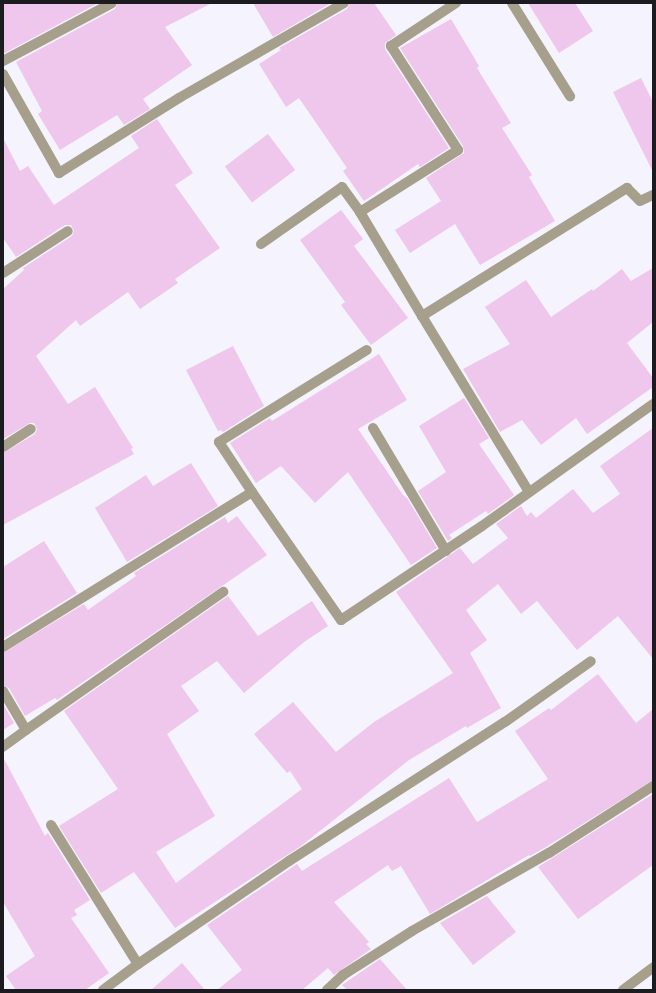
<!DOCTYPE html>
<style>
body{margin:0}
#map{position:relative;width:656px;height:993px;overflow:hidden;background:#f4f3fe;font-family:"PT Sans",sans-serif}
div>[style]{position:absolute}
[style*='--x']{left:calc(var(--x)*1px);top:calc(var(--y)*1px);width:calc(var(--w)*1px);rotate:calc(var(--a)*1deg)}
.building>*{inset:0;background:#efc6ec;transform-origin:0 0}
.minor>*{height:10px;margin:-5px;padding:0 5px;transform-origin:5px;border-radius:5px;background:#a59f8b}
span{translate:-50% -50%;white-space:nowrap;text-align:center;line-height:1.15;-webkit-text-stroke:3.5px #fff;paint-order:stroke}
.frame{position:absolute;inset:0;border:4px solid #1c1c20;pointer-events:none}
</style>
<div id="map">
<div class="building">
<i style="clip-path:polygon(3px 3px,98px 3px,3px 54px)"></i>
<i style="clip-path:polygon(118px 3px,212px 3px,165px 27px,192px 65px,143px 99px,150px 109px,124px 125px,117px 115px,60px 150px,38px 114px,42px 111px,16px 62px,115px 9px)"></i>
<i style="clip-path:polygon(253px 3px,331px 3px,273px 37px)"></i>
<i style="clip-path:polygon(350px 3px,374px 3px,396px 35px,385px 43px,385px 49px,449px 148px,420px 167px,418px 164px,364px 201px,343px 171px,347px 168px,299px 98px,286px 107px,259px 64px,281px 50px,279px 48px,347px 9px)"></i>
<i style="clip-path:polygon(528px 3px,575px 3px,593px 31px,559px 53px)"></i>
<i style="clip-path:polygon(451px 19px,479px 66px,477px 68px,511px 123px,502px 128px,532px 175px,529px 177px,555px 221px,480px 265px,455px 224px,410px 253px,395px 230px,441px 201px,426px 178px,464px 153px,463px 146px,400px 48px)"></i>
<i style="clip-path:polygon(641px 78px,653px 102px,653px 172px,613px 92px)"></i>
<i style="clip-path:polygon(157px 119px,193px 173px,175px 185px,220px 248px,175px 279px,178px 283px,140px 309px,128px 292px,80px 326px,76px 320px,36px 356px,68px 404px,95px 387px,133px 448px,131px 449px,134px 454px,3px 525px,3px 453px,35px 434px,37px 429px,34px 423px,30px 423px,3px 439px,3px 289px,24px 270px,23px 268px,72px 236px,74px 231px,71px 225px,65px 225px,16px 257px,3px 238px,3px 138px,20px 171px,28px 166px,54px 205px,139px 148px,131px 136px)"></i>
<i style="left:268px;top:134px;width:45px;height:54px;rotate:53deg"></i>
<i style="clip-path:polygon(341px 210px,363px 239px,354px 246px,408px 318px,371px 345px,341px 305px,345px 302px,300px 240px)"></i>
<i style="clip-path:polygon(653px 268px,653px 322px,627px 343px,653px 378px,653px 387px,587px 434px,576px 418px,541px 445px,522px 420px,500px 432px,463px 369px,510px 344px,485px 307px,526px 280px,551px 317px,592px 289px,593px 291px,622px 269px,631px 281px)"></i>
<i style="clip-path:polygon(233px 346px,264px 406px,223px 432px,221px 430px,218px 431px,186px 370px)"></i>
<i style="clip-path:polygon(379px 354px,407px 400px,358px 429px,403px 495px,407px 498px,437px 548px,411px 565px,348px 472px,315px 503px,281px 466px,256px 483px,230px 443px,270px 418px,272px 421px)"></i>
<i style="clip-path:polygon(464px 398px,489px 438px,479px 444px,514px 495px,488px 514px,486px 511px,449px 535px,452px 538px,448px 541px,418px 491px,446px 472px,419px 426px)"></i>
<i style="clip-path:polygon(653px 428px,653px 659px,618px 616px,577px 650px,537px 601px,521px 614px,498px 584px,466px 610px,487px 640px,470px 653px,501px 708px,467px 728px,466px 726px,409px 760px,301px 846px,175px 928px,134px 872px,101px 893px,59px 826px,118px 789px,64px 711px,228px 596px,258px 636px,312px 601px,328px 626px,304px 642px,244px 693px,217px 661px,181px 686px,199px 711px,167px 734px,215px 816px,156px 852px,176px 883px,302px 789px,290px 771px,287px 773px,254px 734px,293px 702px,336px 752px,374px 722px,453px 673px,396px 592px,460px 548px,473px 564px,508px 538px,496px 524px,521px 506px,527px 516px,531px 512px,536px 518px,573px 489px,593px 513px,620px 494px,600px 466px)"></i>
<i style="clip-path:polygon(191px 463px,218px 506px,127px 562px,95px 508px,146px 475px,153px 486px)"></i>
<i style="clip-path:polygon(237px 516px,267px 555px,57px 700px,55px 698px,25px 716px,9px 688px,3px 685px,3px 653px,84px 604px,88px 610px,136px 576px,134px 573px,225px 517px,228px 523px)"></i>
<i style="clip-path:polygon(44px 541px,77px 593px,3px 639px,3px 567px)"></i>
<i style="clip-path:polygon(598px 674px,636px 723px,653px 709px,653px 780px,546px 847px,530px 856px,529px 855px,430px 914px,401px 866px,392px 871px,388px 865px,334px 902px,369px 942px,366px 944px,371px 949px,334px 975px,328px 968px,302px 990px,217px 990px,242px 970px,207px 925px,297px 864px,302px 871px,449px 778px,477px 822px,548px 779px,515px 731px,549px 708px,551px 710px)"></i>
<i style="clip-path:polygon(3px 704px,14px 723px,3px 730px)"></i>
<i style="clip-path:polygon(3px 757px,45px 836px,48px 833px,90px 900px,74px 910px,77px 915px,71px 918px,109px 973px,85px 990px,16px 990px,6px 976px,35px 956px,3px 902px)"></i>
<i style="clip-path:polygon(653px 794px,653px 865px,578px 919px,538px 867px)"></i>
<i style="clip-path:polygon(487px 896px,516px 932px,473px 965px,440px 923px)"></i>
<i style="clip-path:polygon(380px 959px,407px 990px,347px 990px,342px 985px)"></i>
<i style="clip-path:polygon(182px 963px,205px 990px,151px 990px)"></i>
</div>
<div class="minor">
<i style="--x:512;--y:3;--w:110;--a:58.1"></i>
<i style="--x:3;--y:61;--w:123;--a:-28"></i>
<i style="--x:3;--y:74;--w:114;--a:60.5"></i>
<i style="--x:59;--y:173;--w:142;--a:-32"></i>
<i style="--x:179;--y:98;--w:190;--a:-29.9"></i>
<i style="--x:261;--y:244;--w:99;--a:-35.1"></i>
<i style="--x:342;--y:187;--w:31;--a:54"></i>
<i style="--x:3;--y:273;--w:77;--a:-32.9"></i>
<i style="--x:422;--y:316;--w:121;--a:-120.8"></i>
<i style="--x:360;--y:212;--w:116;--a:-32.3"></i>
<i style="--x:458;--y:150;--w:124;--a:-122.8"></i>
<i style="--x:391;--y:46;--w:78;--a:-33.5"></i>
<i style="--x:373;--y:428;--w:143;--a:59.3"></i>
<i style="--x:3;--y:447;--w:33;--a:-33"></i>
<i style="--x:252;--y:492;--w:60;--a:-123.4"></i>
<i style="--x:219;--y:442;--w:174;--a:-31.9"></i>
<i style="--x:529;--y:492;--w:206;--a:-121.3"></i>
<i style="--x:422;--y:316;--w:242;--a:-32"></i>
<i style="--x:627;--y:188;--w:18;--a:45"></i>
<i style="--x:640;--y:201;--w:14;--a:-25"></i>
<i style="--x:3;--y:647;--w:293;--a:-31.9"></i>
<i style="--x:252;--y:492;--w:156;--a:55.2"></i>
<i style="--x:341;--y:620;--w:169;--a:-33.7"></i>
<i style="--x:482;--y:526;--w:210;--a:-35.5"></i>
<i style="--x:3;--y:691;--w:45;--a:59.5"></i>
<i style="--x:26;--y:730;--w:29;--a:144"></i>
<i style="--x:26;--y:730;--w:241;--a:-35"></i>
<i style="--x:51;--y:825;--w:164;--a:58"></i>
<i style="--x:103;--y:990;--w:44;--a:-36.6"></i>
<i style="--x:138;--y:964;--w:183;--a:-34.3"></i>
<i style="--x:289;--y:861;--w:257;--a:-32.8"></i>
<i style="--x:505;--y:722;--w:105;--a:-35.3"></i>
<i style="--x:327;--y:990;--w:22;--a:-43"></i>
<i style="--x:343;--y:975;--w:82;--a:-32.5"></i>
<i style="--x:412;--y:931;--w:158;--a:-29.7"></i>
<i style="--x:549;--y:853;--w:124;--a:-32.8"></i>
<i style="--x:623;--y:990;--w:38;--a:-37"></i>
</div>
<div class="frame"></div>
</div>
